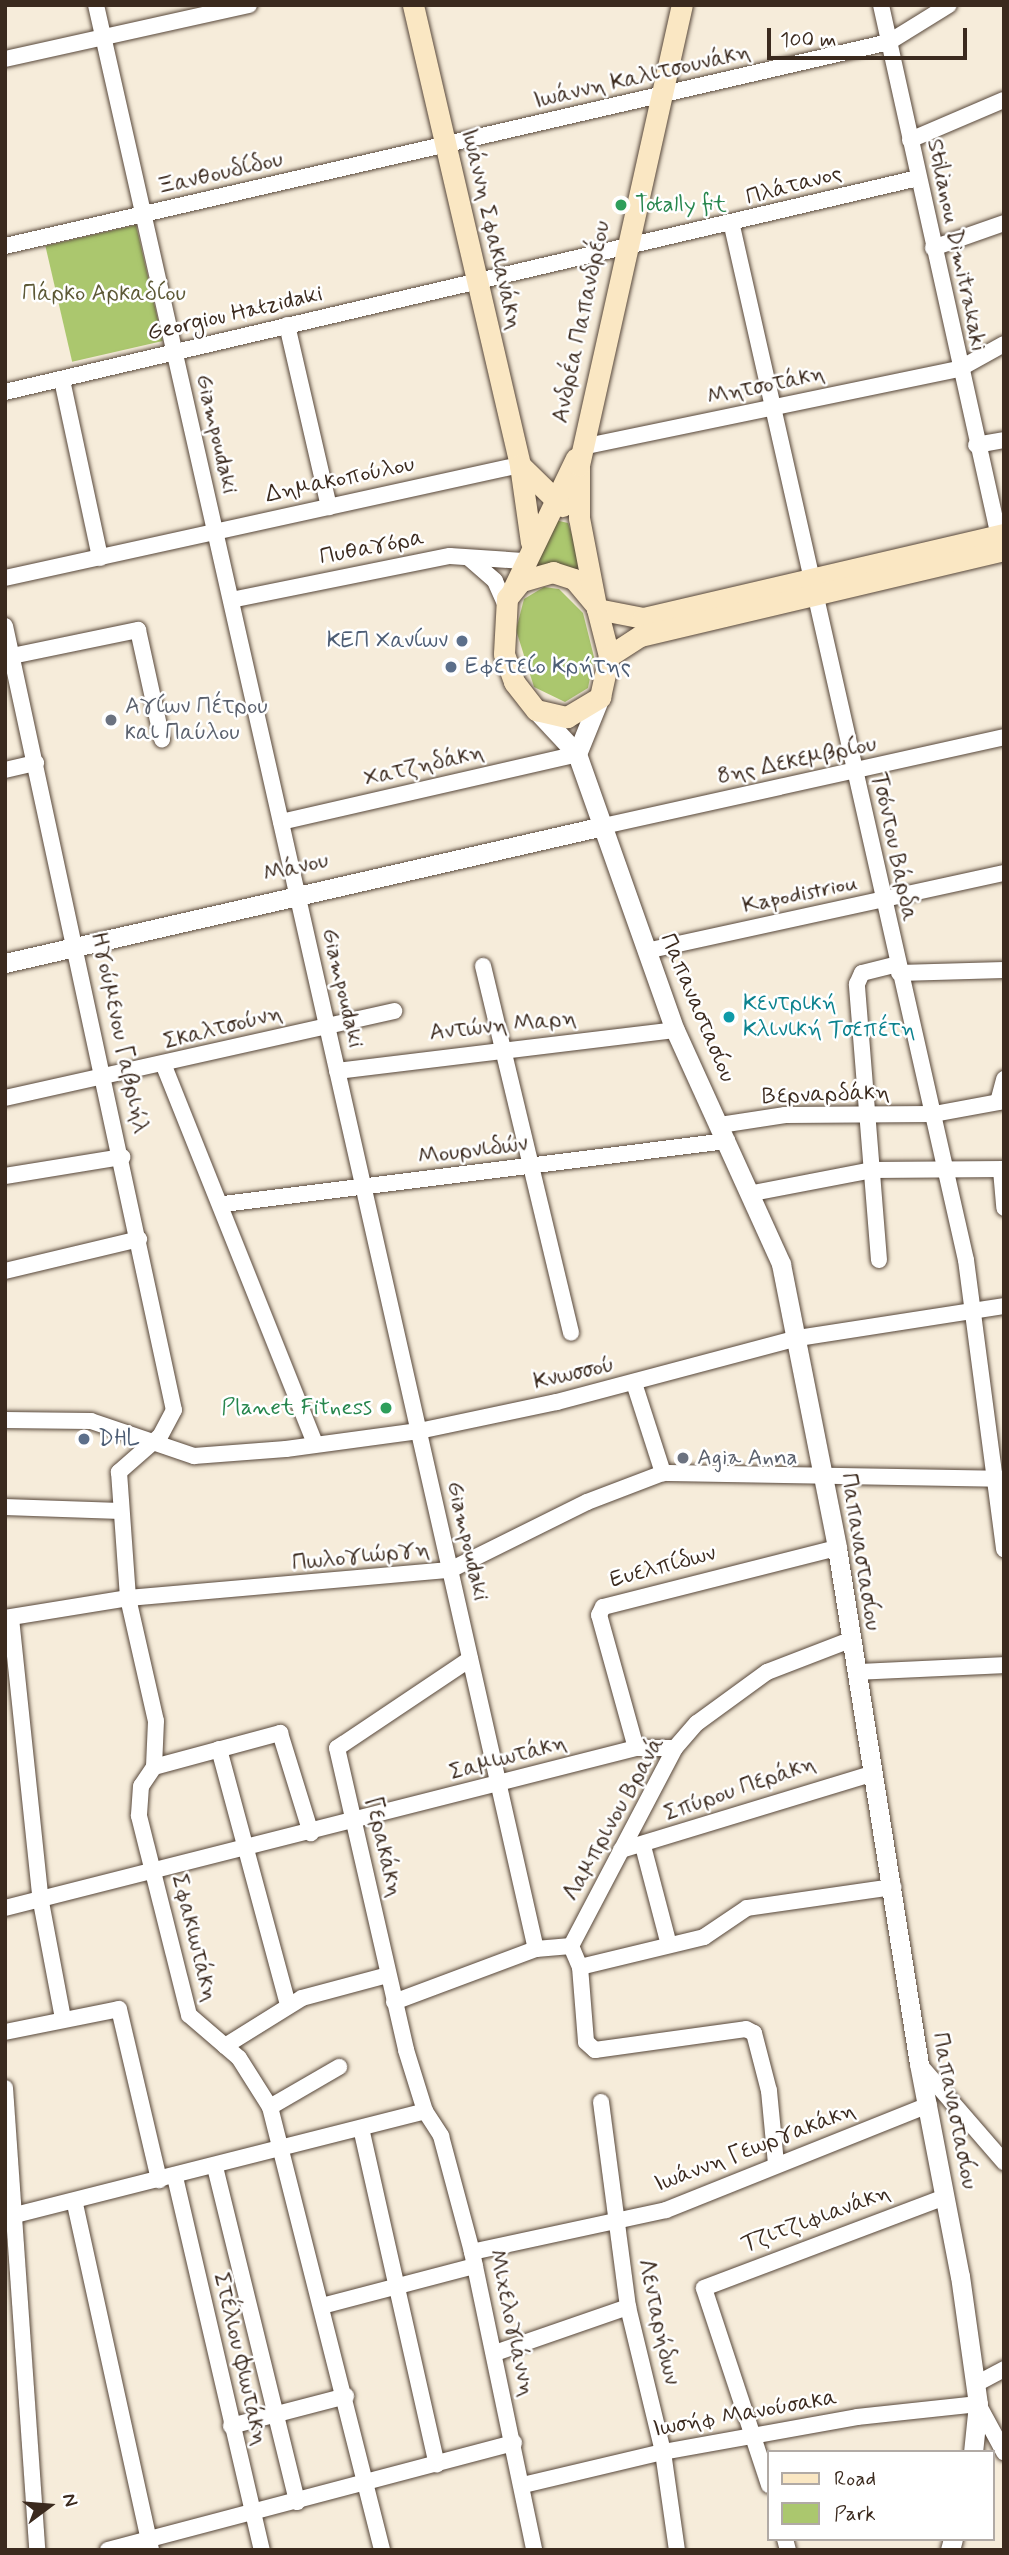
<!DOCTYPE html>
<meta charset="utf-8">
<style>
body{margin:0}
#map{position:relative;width:1009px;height:2555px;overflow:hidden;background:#f6ecda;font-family:Mynerve,sans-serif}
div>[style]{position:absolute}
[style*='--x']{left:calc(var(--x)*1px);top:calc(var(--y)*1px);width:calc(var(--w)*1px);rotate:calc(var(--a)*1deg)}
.green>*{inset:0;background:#abc76e;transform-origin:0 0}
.roads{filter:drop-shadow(0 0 2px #57473a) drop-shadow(0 0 2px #57473a)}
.minor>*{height:16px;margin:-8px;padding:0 8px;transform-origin:8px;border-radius:8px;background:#fff}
.tertiary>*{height:19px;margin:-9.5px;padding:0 9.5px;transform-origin:9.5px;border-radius:9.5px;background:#fff}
.secondary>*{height:21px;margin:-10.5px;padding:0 10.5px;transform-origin:10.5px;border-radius:10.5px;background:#fae7c3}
.dots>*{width:19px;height:19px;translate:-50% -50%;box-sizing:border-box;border:4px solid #fff;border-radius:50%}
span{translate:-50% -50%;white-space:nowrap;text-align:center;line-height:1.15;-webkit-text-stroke:5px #fff;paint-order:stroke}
.street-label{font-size:23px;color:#3b2a1e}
.leisure-label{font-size:23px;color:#27864d}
.left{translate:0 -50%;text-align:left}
.right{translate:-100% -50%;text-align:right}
.park-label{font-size:23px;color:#5d5936}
.service-label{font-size:23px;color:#4e5e75}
.worship-label{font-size:23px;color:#5b616d}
.culture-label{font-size:23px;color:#0d838f}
.frame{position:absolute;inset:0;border:7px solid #3b2a1e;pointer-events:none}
.legend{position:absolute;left:767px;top:2450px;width:228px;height:91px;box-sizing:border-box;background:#fff;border:2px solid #b1aaa5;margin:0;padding:9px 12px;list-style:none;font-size:21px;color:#3b2a1e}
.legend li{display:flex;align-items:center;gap:14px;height:35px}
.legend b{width:35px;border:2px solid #b1aaa5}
.north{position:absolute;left:14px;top:2471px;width:70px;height:70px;-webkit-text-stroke:5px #fff;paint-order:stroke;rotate:74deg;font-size:19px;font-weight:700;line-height:28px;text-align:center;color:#3b2a1e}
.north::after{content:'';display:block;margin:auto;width:24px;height:32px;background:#3b2a1e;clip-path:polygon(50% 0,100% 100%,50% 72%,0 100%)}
.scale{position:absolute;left:767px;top:28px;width:200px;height:32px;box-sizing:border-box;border:4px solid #3b2a1e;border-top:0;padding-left:9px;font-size:21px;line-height:24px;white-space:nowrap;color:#3b2a1e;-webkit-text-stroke:5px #fff;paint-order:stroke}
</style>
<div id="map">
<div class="green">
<i style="left:136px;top:225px;width:119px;height:93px;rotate:77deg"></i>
<i style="clip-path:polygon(555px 520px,568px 523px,586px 577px,527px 567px)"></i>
<i style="clip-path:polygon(559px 589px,583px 613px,594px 657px,588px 688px,565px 702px,534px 687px,516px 630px,524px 599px,544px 587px)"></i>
</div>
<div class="roads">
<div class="minor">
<i style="--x:96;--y:5;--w:1993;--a:77.25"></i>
<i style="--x:881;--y:5;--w:554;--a:77.49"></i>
<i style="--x:5;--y:59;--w:250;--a:-12.5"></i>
<i style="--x:910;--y:140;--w:102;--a:-23.1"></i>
<i style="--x:732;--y:226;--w:1060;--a:77.25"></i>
<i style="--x:966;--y:1260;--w:292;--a:82.5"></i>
<i style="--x:5;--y:246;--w:907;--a:-12.99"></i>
<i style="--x:889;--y:42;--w:70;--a:-31.7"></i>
<i style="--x:933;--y:248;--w:75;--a:-19.4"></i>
<i style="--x:287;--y:325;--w:187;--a:77"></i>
<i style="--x:62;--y:380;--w:182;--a:77.9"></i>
<i style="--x:5;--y:392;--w:938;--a:-13.19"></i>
<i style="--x:976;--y:445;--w:28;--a:-10"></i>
<i style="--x:582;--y:447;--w:385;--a:-11.7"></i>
<i style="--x:959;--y:369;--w:51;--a:-29.1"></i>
<i style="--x:470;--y:559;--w:33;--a:41"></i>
<i style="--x:495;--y:581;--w:24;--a:66"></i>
<i style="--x:5;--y:578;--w:527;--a:-12.38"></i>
<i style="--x:231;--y:600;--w:223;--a:-11.4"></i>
<i style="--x:450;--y:556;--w:73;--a:3.9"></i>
<i style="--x:5;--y:626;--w:802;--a:77.84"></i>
<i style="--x:174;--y:1410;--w:30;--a:118"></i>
<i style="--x:160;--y:1436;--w:55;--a:138.7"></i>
<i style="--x:119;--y:1472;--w:126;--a:85.9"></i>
<i style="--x:128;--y:1598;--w:126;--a:77.2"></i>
<i style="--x:156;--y:1721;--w:46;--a:92.5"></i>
<i style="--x:154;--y:1767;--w:23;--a:124"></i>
<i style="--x:141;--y:1786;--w:30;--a:94"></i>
<i style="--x:139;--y:1816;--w:205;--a:75.9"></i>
<i style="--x:189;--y:2015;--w:66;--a:40.7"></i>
<i style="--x:239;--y:2058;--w:58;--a:57.7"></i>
<i style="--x:270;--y:2107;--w:457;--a:75.8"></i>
<i style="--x:12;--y:656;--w:129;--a:-11.7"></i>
<i style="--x:138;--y:630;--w:112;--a:77.6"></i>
<i style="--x:5;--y:770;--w:32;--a:-13"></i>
<i style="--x:281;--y:822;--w:304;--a:-12.9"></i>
<i style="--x:599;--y:827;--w:415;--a:-12.5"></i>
<i style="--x:646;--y:951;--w:366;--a:-12.3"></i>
<i style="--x:483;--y:966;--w:377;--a:76.5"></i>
<i style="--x:899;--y:973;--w:105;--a:-1.6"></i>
<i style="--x:164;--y:1066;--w:407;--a:68.2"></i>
<i style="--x:337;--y:1071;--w:340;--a:-6.9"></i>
<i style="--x:5;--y:1098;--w:399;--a:-12.6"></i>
<i style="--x:998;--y:1102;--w:24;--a:-75"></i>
<i style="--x:720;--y:1125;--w:66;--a:-8.7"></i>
<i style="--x:785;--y:1115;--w:149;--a:-0.4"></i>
<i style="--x:934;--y:1114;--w:71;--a:-10.5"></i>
<i style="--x:1001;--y:1170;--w:38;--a:85"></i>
<i style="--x:5;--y:1176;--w:119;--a:-9.2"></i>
<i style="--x:753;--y:1193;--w:121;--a:-10.9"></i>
<i style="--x:872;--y:1170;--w:132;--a:-0.4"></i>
<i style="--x:224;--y:1204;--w:507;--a:-7.14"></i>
<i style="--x:879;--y:1260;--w:277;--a:-94.6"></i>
<i style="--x:857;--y:984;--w:12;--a:-66"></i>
<i style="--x:862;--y:973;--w:36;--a:-14"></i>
<i style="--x:5;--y:1271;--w:138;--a:-13.4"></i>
<i style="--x:634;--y:1383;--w:95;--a:72.1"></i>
<i style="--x:5;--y:1420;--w:86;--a:0.7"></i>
<i style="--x:91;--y:1421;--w:109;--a:18.8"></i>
<i style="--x:194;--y:1456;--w:92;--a:-4.4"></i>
<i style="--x:286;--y:1449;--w:134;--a:-7.7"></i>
<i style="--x:419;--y:1431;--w:141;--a:-11.9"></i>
<i style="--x:557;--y:1402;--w:249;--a:-14.9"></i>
<i style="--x:798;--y:1338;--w:208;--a:-8.8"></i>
<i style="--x:5;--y:1507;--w:115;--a:2"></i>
<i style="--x:5;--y:1618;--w:125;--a:-9.2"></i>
<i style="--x:128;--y:1598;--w:323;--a:-5"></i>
<i style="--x:450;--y:1570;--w:153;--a:-26.4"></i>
<i style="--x:587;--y:1502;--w:81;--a:-20.9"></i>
<i style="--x:663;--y:1473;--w:341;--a:1"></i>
<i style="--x:11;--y:1618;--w:286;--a:84"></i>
<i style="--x:41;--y:1902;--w:118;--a:79.3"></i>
<i style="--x:470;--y:1659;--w:160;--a:146.2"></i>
<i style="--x:337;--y:1748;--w:310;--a:77.1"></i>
<i style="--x:406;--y:2050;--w:64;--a:72.7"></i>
<i style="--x:425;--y:2111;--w:30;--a:57"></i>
<i style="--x:441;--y:2136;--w:120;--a:75"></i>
<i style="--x:472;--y:2252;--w:304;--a:78.2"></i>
<i style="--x:857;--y:1672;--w:147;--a:-2.7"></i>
<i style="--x:636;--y:1748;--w:138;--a:-105.5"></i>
<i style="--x:599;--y:1615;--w:9;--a:-63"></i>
<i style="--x:603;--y:1607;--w:241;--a:-14.2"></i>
<i style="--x:219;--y:1749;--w:265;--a:74.9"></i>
<i style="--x:154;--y:1767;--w:131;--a:-15.1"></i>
<i style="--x:280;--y:1733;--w:105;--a:72.8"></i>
<i style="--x:643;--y:1846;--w:102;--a:75.3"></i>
<i style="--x:621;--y:1850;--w:264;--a:-16.9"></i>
<i style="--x:5;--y:1908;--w:651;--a:-14.23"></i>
<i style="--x:636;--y:1748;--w:39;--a:0"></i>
<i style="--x:571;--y:1946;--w:224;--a:-62.3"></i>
<i style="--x:675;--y:1748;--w:33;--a:-49"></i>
<i style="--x:697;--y:1723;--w:87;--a:-36.1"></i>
<i style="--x:767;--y:1672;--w:89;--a:-21.1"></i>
<i style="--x:571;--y:1946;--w:23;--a:67"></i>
<i style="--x:580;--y:1967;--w:75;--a:85.4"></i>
<i style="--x:586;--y:2042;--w:12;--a:42"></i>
<i style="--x:595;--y:2050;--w:152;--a:-7.9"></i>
<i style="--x:746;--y:2029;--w:9;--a:27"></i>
<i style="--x:754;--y:2033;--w:60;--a:75.5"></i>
<i style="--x:769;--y:2091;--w:73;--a:84.5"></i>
<i style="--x:580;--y:1967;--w:128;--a:-13.6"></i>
<i style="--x:704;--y:1937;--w:52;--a:-34"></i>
<i style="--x:747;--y:1908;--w:148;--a:-8.2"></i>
<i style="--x:394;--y:2002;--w:152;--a:-20.5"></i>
<i style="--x:536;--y:1949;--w:35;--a:-5"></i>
<i style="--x:5;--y:2032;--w:116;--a:-11.4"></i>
<i style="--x:119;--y:2009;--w:176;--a:76.8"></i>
<i style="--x:225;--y:2046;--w:91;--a:-31.9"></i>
<i style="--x:302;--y:1998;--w:89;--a:-15"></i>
<i style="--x:919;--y:2064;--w:130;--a:49.1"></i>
<i style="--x:5;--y:2088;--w:463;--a:86"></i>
<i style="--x:601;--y:2102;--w:207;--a:82.5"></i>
<i style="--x:628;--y:2307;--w:149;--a:76.4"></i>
<i style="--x:663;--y:2452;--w:99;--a:81.9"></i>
<i style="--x:270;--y:2107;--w:80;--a:-30.1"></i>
<i style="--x:361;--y:2128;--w:345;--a:77.3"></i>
<i style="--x:215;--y:2167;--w:345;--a:76.2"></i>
<i style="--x:175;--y:2177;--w:383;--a:76.9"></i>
<i style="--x:75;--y:2204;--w:354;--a:77.6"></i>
<i style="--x:15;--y:2215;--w:423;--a:-14.2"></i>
<i style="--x:472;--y:2252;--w:198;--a:-12.2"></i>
<i style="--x:666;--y:2210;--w:283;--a:-21.8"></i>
<i style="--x:322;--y:2306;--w:158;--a:-14.7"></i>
<i style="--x:495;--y:2353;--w:141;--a:-19.1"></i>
<i style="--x:976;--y:2384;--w:32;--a:-28"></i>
<i style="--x:231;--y:2426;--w:119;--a:-14.6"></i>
<i style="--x:523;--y:2485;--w:144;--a:-13.3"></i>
<i style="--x:663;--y:2452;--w:197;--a:-10.2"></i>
<i style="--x:857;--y:2417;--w:122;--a:-6.1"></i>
<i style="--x:978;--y:2404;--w:55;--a:61.6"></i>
<i style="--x:769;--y:2485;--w:207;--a:-108.3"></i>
<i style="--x:704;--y:2288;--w:258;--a:-20.7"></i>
<i style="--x:785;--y:2539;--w:11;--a:75"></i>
<i style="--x:108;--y:2550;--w:420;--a:-14.8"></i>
</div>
<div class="tertiary">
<i style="--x:536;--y:710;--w:60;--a:47"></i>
<i style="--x:577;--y:754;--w:293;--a:70.5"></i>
<i style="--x:675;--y:1030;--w:257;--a:65.6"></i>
<i style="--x:781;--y:1264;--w:289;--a:78.8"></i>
<i style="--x:837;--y:1548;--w:522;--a:80.97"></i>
<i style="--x:919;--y:2064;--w:216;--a:79.1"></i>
<i style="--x:960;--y:2276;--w:129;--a:82"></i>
<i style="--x:978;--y:2404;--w:48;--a:95.9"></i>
<i style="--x:577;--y:754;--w:61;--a:-68"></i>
<i style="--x:5;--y:963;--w:609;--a:-12.9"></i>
<i style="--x:950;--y:2550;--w:11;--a:-75"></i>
</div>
<div class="secondary">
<i style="--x:413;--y:5;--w:472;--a:76.9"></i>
<i style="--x:520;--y:465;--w:78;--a:81.9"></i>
<i style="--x:520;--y:465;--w:59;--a:44.3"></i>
<i style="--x:513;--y:589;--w:145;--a:-64.3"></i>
<i style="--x:594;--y:603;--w:31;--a:-130"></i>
<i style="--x:574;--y:579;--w:22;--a:-162"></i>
<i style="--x:553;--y:572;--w:33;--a:164"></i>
<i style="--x:521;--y:581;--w:22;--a:129"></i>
<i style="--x:507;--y:598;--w:56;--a:93.1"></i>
<i style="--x:504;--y:654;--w:30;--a:70"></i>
<i style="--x:514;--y:682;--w:36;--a:52"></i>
<i style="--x:536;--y:710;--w:32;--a:13"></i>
<i style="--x:567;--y:717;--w:39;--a:-31"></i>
<i style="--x:600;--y:697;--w:42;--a:-77.6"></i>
<i style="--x:609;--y:656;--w:49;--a:-104.3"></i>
<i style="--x:596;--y:606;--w:90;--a:-100.9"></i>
<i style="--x:579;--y:518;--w:53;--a:-90"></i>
<i style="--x:579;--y:465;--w:471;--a:-77.4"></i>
<i style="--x:597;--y:609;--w:47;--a:11.1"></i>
<i style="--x:643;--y:618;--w:371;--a:-13.1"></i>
<i style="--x:609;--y:656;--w:37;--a:-33"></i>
<i style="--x:640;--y:636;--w:374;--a:-13.3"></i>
</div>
</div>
<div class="dots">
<i style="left:621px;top:205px;background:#2e9e5b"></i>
<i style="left:462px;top:641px;background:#5c6f8a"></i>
<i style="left:451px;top:667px;background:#5c6f8a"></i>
<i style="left:111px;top:720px;background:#6b7280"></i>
<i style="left:729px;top:1017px;background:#0f9aa8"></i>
<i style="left:386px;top:1408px;background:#2e9e5b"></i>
<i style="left:84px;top:1439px;background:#5c6f8a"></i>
<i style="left:683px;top:1458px;background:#6b7280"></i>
</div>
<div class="street-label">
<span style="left:642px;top:77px;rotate:-13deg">Ιωάννη Καλιτσουνάκη</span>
<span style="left:220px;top:174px;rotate:-13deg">Ξανθουδίδου</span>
<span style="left:794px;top:186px;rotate:-15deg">Πλάτανος</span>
<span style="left:491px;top:229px;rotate:77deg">Ιωάννη Σφακιανάκη</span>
<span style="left:956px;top:245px;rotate:78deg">Stilianou Dimitrakaki</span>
<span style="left:235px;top:314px;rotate:-13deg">Georgiou Hatzidaki</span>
<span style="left:582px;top:322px;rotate:-78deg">Ανδρέα Παπανδρέου</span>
<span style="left:766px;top:386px;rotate:-12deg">Μητσοτάκη</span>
<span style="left:216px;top:434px;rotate:77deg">Giampoudaki</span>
<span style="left:340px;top:480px;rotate:-12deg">Δημακοπούλου</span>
<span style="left:372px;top:548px;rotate:-11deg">Πυθαγόρα</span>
<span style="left:797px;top:761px;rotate:-12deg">8ης Δεκεμβρίου</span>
<span style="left:424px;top:766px;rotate:-13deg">Χατζηδάκη</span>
<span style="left:894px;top:847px;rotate:78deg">Τσόντου Βάρδα</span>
<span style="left:296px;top:868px;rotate:-13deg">Μάνου</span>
<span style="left:800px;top:895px;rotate:-12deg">Kapodistriou</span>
<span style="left:342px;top:988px;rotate:77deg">Giampoudaki</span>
<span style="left:697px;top:1008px;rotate:67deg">Παπαναστασίου</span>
<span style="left:503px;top:1026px;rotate:-6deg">Αντώνη Μαρη</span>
<span style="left:223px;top:1028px;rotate:-14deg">Σκαλτσούνη</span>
<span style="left:119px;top:1033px;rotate:78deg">Ηγούμενου Γαβριήλ</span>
<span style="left:826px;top:1095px;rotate:-2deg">Βερναρδάκη</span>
<span style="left:473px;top:1151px;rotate:-7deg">Μουρνιδών</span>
<span style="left:574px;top:1374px;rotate:-13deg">Κνωσσού</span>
<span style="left:467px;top:1541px;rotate:77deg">Giampoudaki</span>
<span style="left:860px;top:1552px;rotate:81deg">Παπαναστασίου</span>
<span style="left:361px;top:1557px;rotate:-6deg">Πωλογιώργη</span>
<span style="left:663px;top:1567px;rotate:-15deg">Ευελπίδων</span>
<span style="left:508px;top:1758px;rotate:-15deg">Σαμιωτάκη</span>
<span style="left:740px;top:1789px;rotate:-19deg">Σπύρου Περάκη</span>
<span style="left:614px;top:1819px;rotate:-61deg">Λαμπρινου Βρανά</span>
<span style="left:383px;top:1847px;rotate:77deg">Γερακάκη</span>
<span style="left:194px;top:1938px;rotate:76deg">Σφακιωτάκη</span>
<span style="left:954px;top:2111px;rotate:79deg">Παπαναστασίου</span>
<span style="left:755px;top:2148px;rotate:-21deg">Ιωάννη Γεωργακάκη</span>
<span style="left:816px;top:2219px;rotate:-20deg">Τζιτζιφιανάκη</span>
<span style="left:658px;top:2322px;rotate:78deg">Λενταρήδων</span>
<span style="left:511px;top:2323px;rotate:78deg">Μιχελογιάννη</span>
<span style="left:240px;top:2359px;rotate:77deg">Στέλιου Φιωτάκη</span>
<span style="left:745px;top:2414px;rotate:-10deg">Ιωσήφ Μανούσακα</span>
</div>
<div class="leisure-label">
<span class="left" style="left:635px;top:205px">Totally fit</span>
<span class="right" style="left:372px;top:1408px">Planet Fitness</span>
</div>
<div class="park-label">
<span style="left:104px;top:294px">Πάρκο Αρκαδίου</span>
</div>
<div class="service-label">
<span class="right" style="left:448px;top:641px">ΚΕΠ Χανίων</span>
<span class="left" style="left:465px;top:667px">Εφετείο Κρήτης</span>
<span class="left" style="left:98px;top:1439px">DHL</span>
</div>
<div class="worship-label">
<span class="left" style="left:125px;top:720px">Αγίων Πέτρου<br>και Παύλου</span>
<span class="left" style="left:697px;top:1458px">Agia Anna</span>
</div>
<div class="culture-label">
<span class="left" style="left:743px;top:1017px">Κεντρική<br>Κλινική Τσεπέτη</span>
</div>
<div class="frame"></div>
<ul class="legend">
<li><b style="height:9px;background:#fae7c3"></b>Road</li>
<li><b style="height:19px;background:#abc76e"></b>Park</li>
</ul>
<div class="north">N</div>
<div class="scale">100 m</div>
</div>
